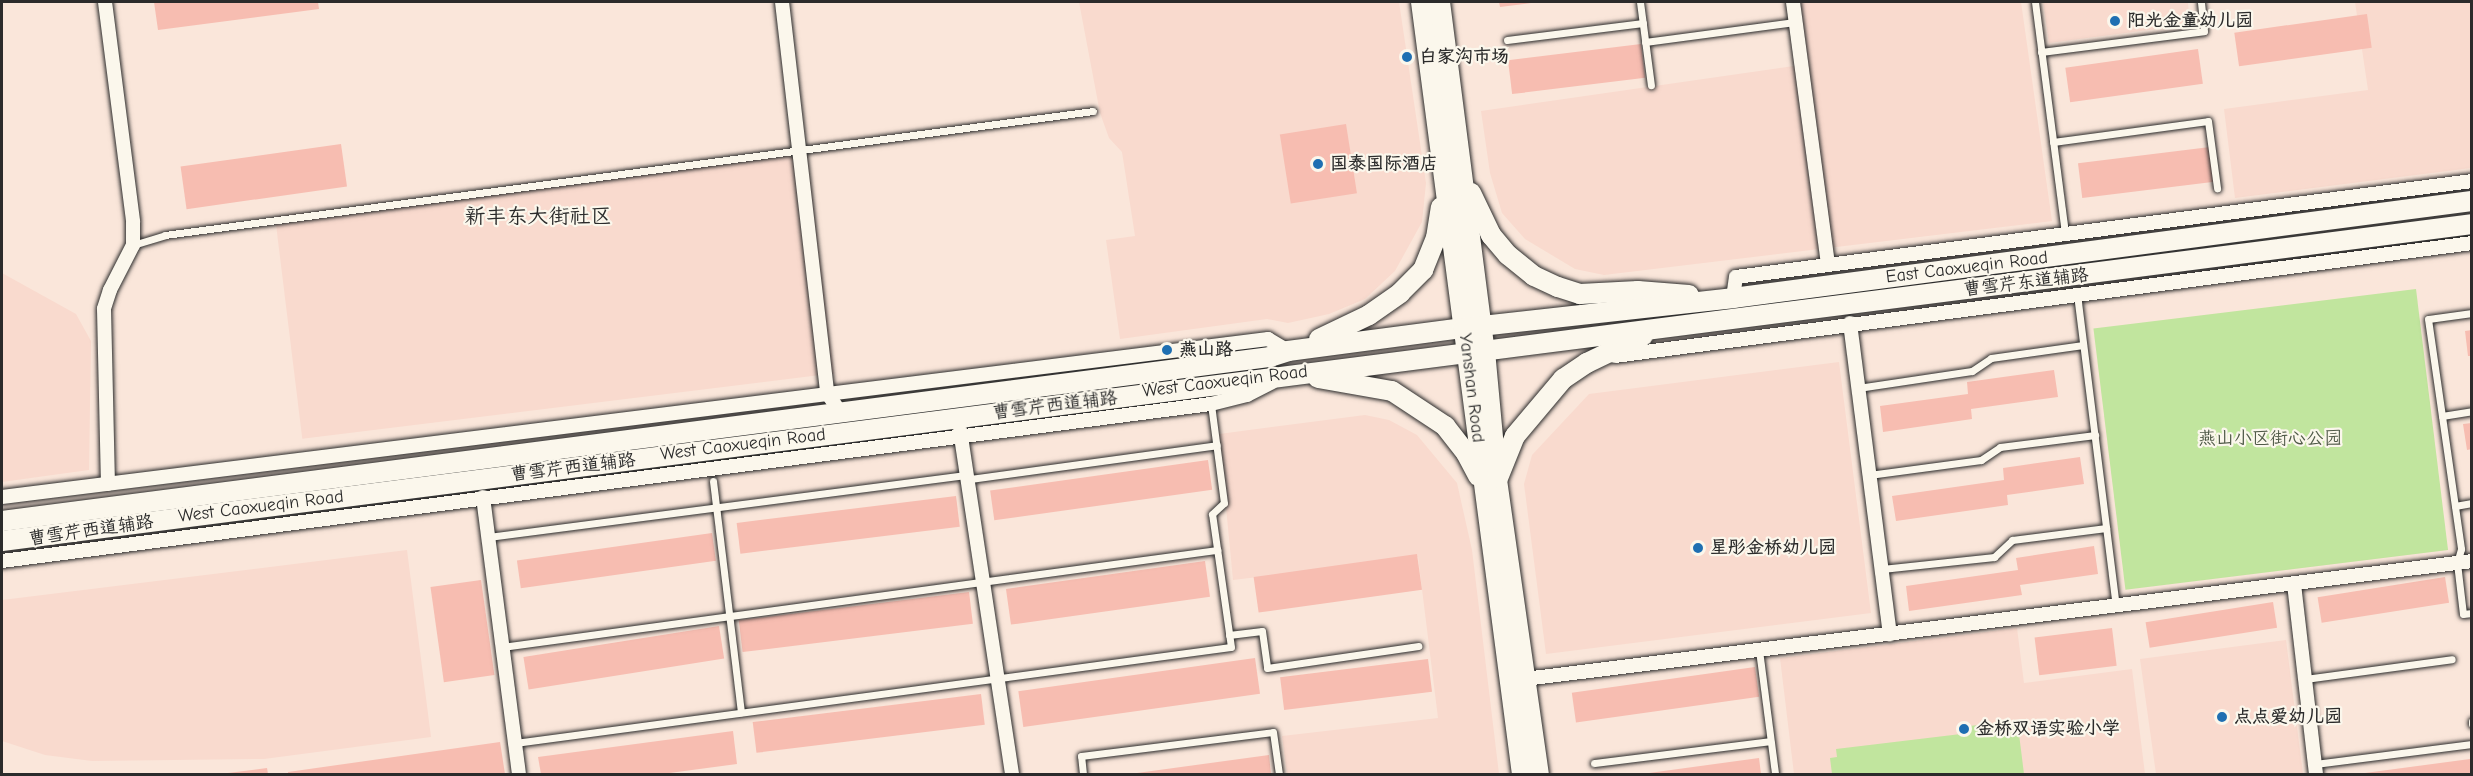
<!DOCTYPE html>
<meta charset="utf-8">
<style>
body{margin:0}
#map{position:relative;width:2473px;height:776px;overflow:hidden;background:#fae6da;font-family:"Comic Neue","LXGW WenKai TC",sans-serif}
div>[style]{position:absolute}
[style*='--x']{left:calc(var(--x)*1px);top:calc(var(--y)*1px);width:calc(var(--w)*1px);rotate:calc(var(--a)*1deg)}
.built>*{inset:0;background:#f9dace;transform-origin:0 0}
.green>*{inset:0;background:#c1e59e;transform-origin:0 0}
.building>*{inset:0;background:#f7bdb1;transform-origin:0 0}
.roads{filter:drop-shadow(0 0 2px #2b2b2b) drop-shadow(0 0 2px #2b2b2b)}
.lane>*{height:7px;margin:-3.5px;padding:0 3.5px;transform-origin:3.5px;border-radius:3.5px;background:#fbf7ec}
.street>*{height:14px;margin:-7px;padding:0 7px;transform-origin:7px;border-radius:7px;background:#fbf7ec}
.secondary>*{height:20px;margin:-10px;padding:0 10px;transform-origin:10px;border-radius:10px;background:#fbf7ec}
.dots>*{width:16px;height:16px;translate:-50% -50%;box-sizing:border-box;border:3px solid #fbf7ec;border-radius:50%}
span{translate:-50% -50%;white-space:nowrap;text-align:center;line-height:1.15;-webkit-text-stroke:4.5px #fbf7ec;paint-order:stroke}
.poi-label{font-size:18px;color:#2b2b2b;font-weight:700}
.left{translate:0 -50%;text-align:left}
.street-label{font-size:18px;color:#2b2b2b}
.park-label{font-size:18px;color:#505a48}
.quarter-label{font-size:21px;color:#2b2b2b}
.frame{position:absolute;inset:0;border:3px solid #2b2b2b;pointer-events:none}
</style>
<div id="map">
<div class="built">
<i style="clip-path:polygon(1079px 2px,1399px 2px,1426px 183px,1422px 222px,1395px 271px,1365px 299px,1329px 314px,1288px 323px,1267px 319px,1120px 339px,1106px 240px,1135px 236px,1122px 152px,1109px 138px,1100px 113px)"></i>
<i style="clip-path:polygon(1800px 2px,2021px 2px,2052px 221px,1604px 275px,1575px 269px,1525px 239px,1502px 213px,1490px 173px,1481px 111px,1808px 64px)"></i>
<i style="clip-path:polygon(2043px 2px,2188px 2px,2189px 15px,2179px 26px,2049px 43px)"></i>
<i style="clip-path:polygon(2355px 2px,2471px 2px,2471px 168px,2235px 198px,2224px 109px,2368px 90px)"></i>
<i style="left:807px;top:151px;width:224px;height:536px;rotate:83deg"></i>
<i style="clip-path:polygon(2px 273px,76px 314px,91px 341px,89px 470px,2px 482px)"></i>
<i style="clip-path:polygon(1839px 362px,1871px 613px,1546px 654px,1524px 484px,1532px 455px,1589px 394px)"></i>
<i style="clip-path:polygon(1365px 415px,1389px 420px,1417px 435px,1457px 483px,1472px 550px,1499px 774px,1287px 774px,1282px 736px,1438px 718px,1418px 557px,1233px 580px,1219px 434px)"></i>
<i style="clip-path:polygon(407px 550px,431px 737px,264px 759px,92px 761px,45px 755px,2px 741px,2px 600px)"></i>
<i style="clip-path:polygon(2017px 628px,2024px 683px,2132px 669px,2145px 774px,1794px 774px,1780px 658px)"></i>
<i style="clip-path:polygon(2286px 640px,2303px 774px,2156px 774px,2140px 659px)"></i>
</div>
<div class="green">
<i style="left:2416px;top:289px;width:263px;height:325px;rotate:83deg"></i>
<i style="clip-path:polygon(1997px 723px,2018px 726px,2024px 774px,1832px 774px,1830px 758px,1837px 757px,1836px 749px,1961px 734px,1960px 727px)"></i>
</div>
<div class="building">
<i style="clip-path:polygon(154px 2px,318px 2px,319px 9px,158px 30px)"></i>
<i style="clip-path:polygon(1499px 2px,1531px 2px,1531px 3px,1500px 7px)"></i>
<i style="left:2367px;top:14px;width:34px;height:134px;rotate:82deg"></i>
<i style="left:1641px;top:44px;width:34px;height:134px;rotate:83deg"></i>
<i style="left:2198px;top:49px;width:35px;height:134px;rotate:82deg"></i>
<i style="left:1346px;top:124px;width:70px;height:67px;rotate:81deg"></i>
<i style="left:341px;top:144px;width:43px;height:162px;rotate:82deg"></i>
<i style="left:2210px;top:147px;width:35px;height:133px;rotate:83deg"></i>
<i style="clip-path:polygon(2472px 330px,2472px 356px,2468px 356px,2465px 331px)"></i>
<i style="clip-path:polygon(2054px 370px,2058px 397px,1971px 409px,1972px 419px,1883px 432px,1880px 406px,1968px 394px,1967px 382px)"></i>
<i style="clip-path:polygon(2472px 423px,2472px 449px,2467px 450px,2463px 424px)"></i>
<i style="clip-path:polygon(2080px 457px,2084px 484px,2007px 495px,2008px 505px,1896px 521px,1892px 496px,2004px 480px,2003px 468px)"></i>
<i style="left:1208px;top:460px;width:30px;height:220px;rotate:82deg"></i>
<i style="left:956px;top:496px;width:31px;height:221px;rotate:83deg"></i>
<i style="left:712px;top:533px;width:28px;height:197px;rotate:82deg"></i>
<i style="clip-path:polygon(2094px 546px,2098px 574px,2020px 585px,2022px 595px,1909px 611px,1906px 586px,2018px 570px,2016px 558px)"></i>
<i style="left:1417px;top:554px;width:36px;height:165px;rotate:82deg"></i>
<i style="left:1205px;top:561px;width:36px;height:201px;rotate:82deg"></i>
<i style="left:2445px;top:577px;width:26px;height:129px;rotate:81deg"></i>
<i style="left:481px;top:580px;width:96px;height:51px;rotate:82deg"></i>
<i style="left:969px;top:592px;width:32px;height:232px;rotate:83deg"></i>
<i style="left:2273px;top:602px;width:26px;height:129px;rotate:81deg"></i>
<i style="left:719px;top:626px;width:33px;height:198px;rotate:81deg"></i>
<i style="left:2112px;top:628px;width:38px;height:78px;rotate:83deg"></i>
<i style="left:1255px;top:658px;width:36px;height:239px;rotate:82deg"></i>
<i style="left:1428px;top:659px;width:33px;height:149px;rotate:83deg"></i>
<i style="left:1755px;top:667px;width:30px;height:185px;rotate:82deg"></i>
<i style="left:981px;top:694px;width:31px;height:230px;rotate:83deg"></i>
<i style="clip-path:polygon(733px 731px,737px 764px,662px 774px,541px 774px,538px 757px)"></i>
<i style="clip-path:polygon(500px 742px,505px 774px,288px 774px,288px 772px)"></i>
<i style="clip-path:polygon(1269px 755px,1271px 774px,1137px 774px,1137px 773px)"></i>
<i style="clip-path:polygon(1759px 758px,1761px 774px,1649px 774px,1649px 773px)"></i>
<i style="clip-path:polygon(2470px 759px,2472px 774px,2365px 774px,2365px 773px)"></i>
<i style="clip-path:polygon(267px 768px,268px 774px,228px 774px,228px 773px)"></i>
</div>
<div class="roads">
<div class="lane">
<i style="--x:1640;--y:2;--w:84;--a:82.5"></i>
<i style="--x:2035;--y:2;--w:234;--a:82.6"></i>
<i style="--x:1507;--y:40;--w:137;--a:-7.1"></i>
<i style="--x:1645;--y:42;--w:151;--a:-7.6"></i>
<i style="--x:2041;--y:52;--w:164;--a:-7.3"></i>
<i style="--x:2204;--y:31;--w:29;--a:-96"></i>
<i style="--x:2053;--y:142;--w:156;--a:-7.7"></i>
<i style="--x:2208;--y:121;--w:68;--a:82.3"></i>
<i style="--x:133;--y:245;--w:34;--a:-17"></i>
<i style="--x:165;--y:235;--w:936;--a:-7.61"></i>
<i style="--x:2077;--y:294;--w:314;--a:82.9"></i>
<i style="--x:2472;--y:313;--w:44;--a:172.2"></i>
<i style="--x:2428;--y:319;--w:232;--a:81.8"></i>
<i style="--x:2461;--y:549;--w:15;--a:106"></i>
<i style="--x:2457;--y:563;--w:51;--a:83.3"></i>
<i style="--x:2463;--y:614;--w:9;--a:-6"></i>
<i style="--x:1858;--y:388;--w:115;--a:-8.5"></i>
<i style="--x:1972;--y:371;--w:23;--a:-34"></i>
<i style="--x:1991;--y:358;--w:93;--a:-8"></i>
<i style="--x:2442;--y:416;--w:30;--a:-9"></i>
<i style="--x:1869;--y:475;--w:113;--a:-7.6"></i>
<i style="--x:1981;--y:460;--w:23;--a:-34"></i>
<i style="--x:2000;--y:447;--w:96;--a:-7.2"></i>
<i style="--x:970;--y:479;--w:249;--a:-7.8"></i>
<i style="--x:713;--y:481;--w:233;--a:83.1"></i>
<i style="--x:2455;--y:506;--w:17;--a:-10"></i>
<i style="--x:488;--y:537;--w:484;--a:-7.4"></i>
<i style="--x:1882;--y:569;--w:113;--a:-6.1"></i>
<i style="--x:1994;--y:557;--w:25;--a:-43"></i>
<i style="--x:2012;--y:540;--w:95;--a:-7.3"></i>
<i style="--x:1229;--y:635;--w:33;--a:-7"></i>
<i style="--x:1262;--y:631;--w:37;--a:82"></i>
<i style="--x:1267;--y:668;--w:153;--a:-8.3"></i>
<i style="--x:502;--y:647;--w:722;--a:-7.73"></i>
<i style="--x:1759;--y:650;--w:125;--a:82.6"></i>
<i style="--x:2305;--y:679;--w:148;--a:-7.7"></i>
<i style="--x:2472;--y:721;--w:3;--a:90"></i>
<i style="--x:515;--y:743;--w:722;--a:-7.64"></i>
<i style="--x:1231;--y:647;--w:134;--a:-98.1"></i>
<i style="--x:1212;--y:514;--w:16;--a:-43"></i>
<i style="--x:1224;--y:503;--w:100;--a:-97.5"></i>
<i style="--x:1594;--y:763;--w:177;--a:-7.1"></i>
<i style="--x:2315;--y:764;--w:158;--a:-7.3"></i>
<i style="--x:1083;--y:774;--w:18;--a:-96"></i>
<i style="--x:1081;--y:756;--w:193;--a:-7.1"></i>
<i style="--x:1273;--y:732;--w:42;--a:81.9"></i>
</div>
<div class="street">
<i style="--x:105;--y:2;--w:222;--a:82.7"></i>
<i style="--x:133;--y:222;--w:23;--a:90"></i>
<i style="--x:133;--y:245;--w:51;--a:117.1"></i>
<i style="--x:110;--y:290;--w:20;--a:108"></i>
<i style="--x:104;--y:309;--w:175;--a:88.7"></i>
<i style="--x:782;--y:2;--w:394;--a:83.4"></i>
<i style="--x:827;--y:393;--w:24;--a:55"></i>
<i style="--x:1793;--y:2;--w:264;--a:82.4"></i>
<i style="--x:1733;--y:298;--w:21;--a:-82"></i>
<i style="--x:1736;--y:277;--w:742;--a:-7.43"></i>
<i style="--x:1850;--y:323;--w:314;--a:82.7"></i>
<i style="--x:1615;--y:356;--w:864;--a:-7.51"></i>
<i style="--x:960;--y:430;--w:348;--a:81.4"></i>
<i style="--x:2;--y:497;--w:1276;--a:-7.11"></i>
<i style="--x:1268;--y:339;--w:23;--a:31"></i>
<i style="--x:483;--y:497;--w:279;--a:82.6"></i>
<i style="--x:2;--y:561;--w:1219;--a:-7.4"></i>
<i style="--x:1211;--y:404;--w:37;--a:-14"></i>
<i style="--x:1247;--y:395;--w:28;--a:-27"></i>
<i style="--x:2294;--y:584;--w:191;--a:83.4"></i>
<i style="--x:1525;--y:679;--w:954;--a:-7.1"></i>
</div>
<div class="secondary">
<i style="--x:1421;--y:2;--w:779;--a:82.55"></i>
<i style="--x:1440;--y:2;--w:352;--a:82.7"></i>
<i style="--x:1485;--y:351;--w:130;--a:84.7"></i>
<i style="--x:1497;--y:480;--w:297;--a:81.9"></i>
<i style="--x:1471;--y:193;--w:47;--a:64.5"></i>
<i style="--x:1491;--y:235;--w:26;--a:50"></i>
<i style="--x:1508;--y:255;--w:33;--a:39"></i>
<i style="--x:1534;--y:276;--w:26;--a:25"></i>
<i style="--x:1558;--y:287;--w:23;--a:18"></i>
<i style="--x:1580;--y:294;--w:58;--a:-3"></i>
<i style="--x:1638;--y:291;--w:51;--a:4.5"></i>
<i style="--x:1319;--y:339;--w:55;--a:-25.6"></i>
<i style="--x:1369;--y:315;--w:38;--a:-35"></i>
<i style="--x:1400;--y:293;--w:33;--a:-45"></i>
<i style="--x:1423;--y:270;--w:35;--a:-68"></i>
<i style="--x:1436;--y:238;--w:31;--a:-81"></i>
<i style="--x:1318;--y:378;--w:75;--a:10"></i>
<i style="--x:1392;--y:391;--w:64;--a:33.4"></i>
<i style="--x:1445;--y:426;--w:34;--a:52"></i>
<i style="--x:1466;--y:453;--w:26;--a:62"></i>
<i style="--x:1498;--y:478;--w:45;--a:-68"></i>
<i style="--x:1515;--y:436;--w:75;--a:-49.9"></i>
<i style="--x:1563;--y:379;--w:29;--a:-34"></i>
<i style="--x:1587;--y:363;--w:62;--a:-25.7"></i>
<i style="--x:2;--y:521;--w:1279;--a:-7.37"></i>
<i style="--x:1270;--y:357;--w:19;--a:-18"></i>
<i style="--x:1288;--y:351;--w:177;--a:-7.5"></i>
<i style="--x:1463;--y:328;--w:272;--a:-6.3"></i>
<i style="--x:1733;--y:298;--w:745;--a:-7.48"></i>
<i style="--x:2;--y:541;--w:2490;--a:-7.31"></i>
</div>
</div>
<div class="dots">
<i style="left:2115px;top:21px;background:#1f6fb2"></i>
<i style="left:1407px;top:57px;background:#1f6fb2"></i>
<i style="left:1318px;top:164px;background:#1f6fb2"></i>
<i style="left:1167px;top:350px;background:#1f6fb2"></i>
<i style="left:1698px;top:548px;background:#1f6fb2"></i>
<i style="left:2222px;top:717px;background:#1f6fb2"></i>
<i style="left:1964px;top:729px;background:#1f6fb2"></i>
</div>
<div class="poi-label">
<span class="left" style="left:2127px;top:21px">阳光金童幼儿园</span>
<span class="left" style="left:1419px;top:57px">白家沟市场</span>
<span class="left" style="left:1330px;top:164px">国泰国际酒店</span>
<span class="left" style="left:1179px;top:350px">燕山路</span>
<span class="left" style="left:1710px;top:548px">星彤金桥幼儿园</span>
<span class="left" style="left:2234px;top:717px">点点爱幼儿园</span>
<span class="left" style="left:1976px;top:729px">金桥双语实验小学</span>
</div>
<div class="street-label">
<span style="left:1967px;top:268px;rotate:-7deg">East Caoxueqin Road</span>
<span style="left:2026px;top:283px;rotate:-7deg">曹雪芹东道辅路</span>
<span style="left:1225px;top:382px;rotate:-7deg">West Caoxueqin Road</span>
<span style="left:1471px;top:388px;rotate:83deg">Yanshan Road</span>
<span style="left:1055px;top:406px;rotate:-7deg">曹雪芹西道辅路</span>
<span style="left:743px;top:445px;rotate:-7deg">West Caoxueqin Road</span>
<span style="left:573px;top:468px;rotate:-7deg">曹雪芹西道辅路</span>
<span style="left:261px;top:507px;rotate:-7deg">West Caoxueqin Road</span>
<span style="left:91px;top:531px;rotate:-8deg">曹雪芹西道辅路</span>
</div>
<div class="park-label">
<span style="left:2270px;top:439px">燕山小区街心公园</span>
</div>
<div class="quarter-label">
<span style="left:538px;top:216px">新丰东大街社区</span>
</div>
<div class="frame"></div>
</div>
